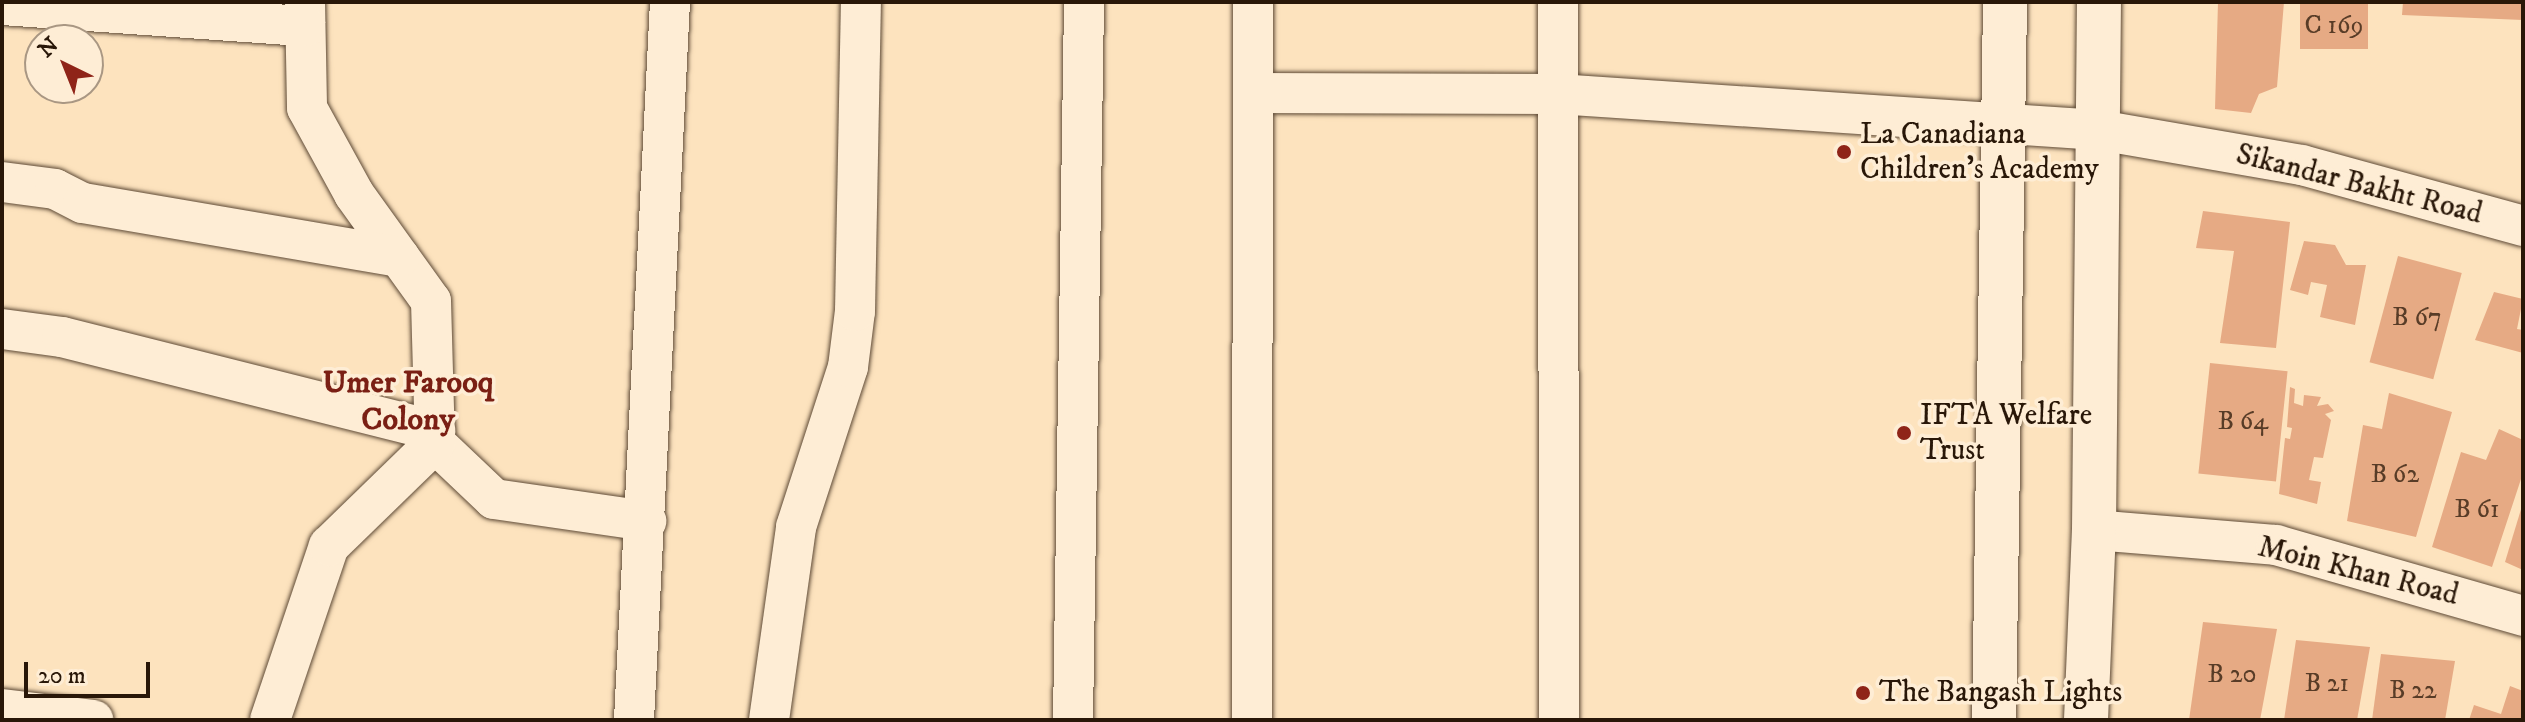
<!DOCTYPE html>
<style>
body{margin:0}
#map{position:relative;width:2525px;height:722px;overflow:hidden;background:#fde3be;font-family:"IM FELL DW Pica",serif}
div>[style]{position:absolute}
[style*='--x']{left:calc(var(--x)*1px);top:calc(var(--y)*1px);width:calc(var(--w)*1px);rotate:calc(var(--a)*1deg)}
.building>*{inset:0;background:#e6aa84;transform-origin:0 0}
.roads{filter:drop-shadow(0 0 2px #5e4a36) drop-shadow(0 0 2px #5e4a36)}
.street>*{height:40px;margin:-20px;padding:0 20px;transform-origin:20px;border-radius:20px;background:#feedd5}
.secondary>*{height:44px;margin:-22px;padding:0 22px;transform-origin:22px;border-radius:22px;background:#feedd5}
.dots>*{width:22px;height:22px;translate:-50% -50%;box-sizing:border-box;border:4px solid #feedd5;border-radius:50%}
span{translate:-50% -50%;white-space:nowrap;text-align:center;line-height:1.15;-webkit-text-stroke:7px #feedd5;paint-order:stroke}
.number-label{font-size:26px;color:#583c27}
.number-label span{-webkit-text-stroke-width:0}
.poi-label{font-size:30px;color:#291708}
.left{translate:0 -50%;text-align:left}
.street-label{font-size:30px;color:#291708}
.neighbourhood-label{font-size:32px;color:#7a1f14;font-weight:700}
.frame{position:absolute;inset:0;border:4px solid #291708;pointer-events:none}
.north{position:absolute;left:24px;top:24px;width:80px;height:80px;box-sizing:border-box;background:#feedd5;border:2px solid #a99783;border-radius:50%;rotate:317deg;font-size:22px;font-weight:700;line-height:32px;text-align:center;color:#291708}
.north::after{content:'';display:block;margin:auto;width:28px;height:36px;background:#8f2418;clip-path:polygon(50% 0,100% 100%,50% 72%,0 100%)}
.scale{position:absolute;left:24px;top:662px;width:126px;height:36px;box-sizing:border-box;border:4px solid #291708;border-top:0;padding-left:10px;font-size:24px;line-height:28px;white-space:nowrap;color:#291708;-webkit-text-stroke:6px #feedd5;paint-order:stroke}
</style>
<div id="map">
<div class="building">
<i style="clip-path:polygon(2218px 2px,2284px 2px,2277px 87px,2259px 94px,2251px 113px,2215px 109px)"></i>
<i style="left:2300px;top:2px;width:68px;height:47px"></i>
<i style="clip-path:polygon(2403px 2px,2523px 2px,2523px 20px,2402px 15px)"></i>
<i style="clip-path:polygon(2203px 211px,2290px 222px,2276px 348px,2220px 343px,2234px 251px,2196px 248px)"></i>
<i style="clip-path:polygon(2304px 241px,2335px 245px,2346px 265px,2366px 265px,2355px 325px,2320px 317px,2327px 285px,2311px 282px,2308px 295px,2290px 290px)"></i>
<i style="left:2398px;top:256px;width:66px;height:110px;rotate:15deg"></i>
<i style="clip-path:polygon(2494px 292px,2523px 299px,2517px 329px,2523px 330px,2523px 353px,2475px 340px)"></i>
<i style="left:2210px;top:363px;width:78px;height:111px;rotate:6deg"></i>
<i style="clip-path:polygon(2290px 387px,2295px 389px,2294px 403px,2303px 406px,2304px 395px,2321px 397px,2317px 406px,2328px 404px,2334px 411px,2325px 414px,2331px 420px,2323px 458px,2314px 457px,2309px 480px,2321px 482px,2317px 504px,2279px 494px,2285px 438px,2290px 439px,2292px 428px,2287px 427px)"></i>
<i style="clip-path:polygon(2389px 393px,2452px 412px,2416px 537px,2347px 521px,2363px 425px,2382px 429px)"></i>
<i style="clip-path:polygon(2499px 429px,2523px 440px,2523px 473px,2492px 567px,2432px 547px,2461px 452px,2486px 460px)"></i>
<i style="clip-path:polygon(2522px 506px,2523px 507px,2523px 570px,2505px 562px)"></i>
<i style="clip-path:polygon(2203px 622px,2277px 629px,2260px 720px,2189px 720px)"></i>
<i style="clip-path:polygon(2296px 640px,2370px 647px,2357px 720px,2284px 720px)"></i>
<i style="clip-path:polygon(2381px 654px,2455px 661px,2445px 720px,2372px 720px)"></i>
<i style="clip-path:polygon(2510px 686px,2523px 691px,2523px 720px,2469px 720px,2474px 705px,2501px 714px)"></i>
</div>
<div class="roads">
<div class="street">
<i style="--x:305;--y:2;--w:106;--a:88.9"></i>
<i style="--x:307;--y:108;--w:98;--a:61.3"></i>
<i style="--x:354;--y:194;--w:132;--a:54.3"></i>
<i style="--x:431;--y:301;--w:142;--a:88.4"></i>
<i style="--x:435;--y:443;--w:81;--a:43.5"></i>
<i style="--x:494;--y:499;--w:154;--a:8.2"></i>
<i style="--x:1558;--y:2;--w:718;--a:89.92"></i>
<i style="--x:2;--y:5;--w:304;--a:4"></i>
<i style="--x:1253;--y:93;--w:304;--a:0.2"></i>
<i style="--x:1557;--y:94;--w:543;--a:3.8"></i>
<i style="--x:2099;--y:130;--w:206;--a:9.8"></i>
<i style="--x:2302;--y:165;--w:229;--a:15.4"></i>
<i style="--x:2;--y:182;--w:53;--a:7.5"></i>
<i style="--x:55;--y:189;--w:31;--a:27"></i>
<i style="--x:83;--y:203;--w:321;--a:9.7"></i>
<i style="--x:2;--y:329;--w:61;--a:7.6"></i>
<i style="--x:62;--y:337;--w:385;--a:14.1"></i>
<i style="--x:2094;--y:530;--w:183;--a:4.7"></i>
<i style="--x:2276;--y:545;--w:257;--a:16"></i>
<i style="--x:2;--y:709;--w:92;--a:6.9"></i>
<i style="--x:270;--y:720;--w:184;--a:-71.3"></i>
<i style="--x:329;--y:546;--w:148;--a:-44.2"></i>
<i style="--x:634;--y:720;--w:719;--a:-87.13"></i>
<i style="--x:769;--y:720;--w:195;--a:-82"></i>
<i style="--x:796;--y:527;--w:168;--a:-72"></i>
<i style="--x:848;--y:367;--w:56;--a:-82.9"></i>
<i style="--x:855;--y:311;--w:309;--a:-88.9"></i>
<i style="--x:1073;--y:720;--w:718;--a:-89.12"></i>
<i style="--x:1252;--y:720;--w:718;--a:-89.92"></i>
</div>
<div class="secondary">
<i style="--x:1994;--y:720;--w:718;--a:-89.12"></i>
<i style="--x:2086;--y:720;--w:190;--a:-87.6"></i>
<i style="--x:2094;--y:530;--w:528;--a:-89.46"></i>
</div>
</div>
<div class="dots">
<i style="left:1844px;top:152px;background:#8f2418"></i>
<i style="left:1904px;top:433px;background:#8f2418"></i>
<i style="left:1863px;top:693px;background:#8f2418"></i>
</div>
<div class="number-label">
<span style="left:2334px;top:26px">C 169</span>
<span style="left:2417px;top:318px">B 67</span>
<span style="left:2243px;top:422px">B 64</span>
<span style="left:2395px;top:475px">B 62</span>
<span style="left:2477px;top:510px">B 61</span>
<span style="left:2232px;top:675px">B 20</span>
<span style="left:2327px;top:684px">B 21</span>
<span style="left:2413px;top:691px">B 22</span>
</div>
<div class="poi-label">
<span class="left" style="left:1860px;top:152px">La Canadiana<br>Children's Academy</span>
<span class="left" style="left:1920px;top:433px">IFTA Welfare<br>Trust</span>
<span class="left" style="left:1879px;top:693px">The Bangash Lights</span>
</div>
<div class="street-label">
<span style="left:2359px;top:185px;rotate:14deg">Sikandar Bakht Road</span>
<span style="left:2358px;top:572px;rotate:14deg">Moin Khan Road</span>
</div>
<div class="neighbourhood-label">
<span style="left:408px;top:402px">Umer Farooq<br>Colony</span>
</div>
<div class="frame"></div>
<div class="north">N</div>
<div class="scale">20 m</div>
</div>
